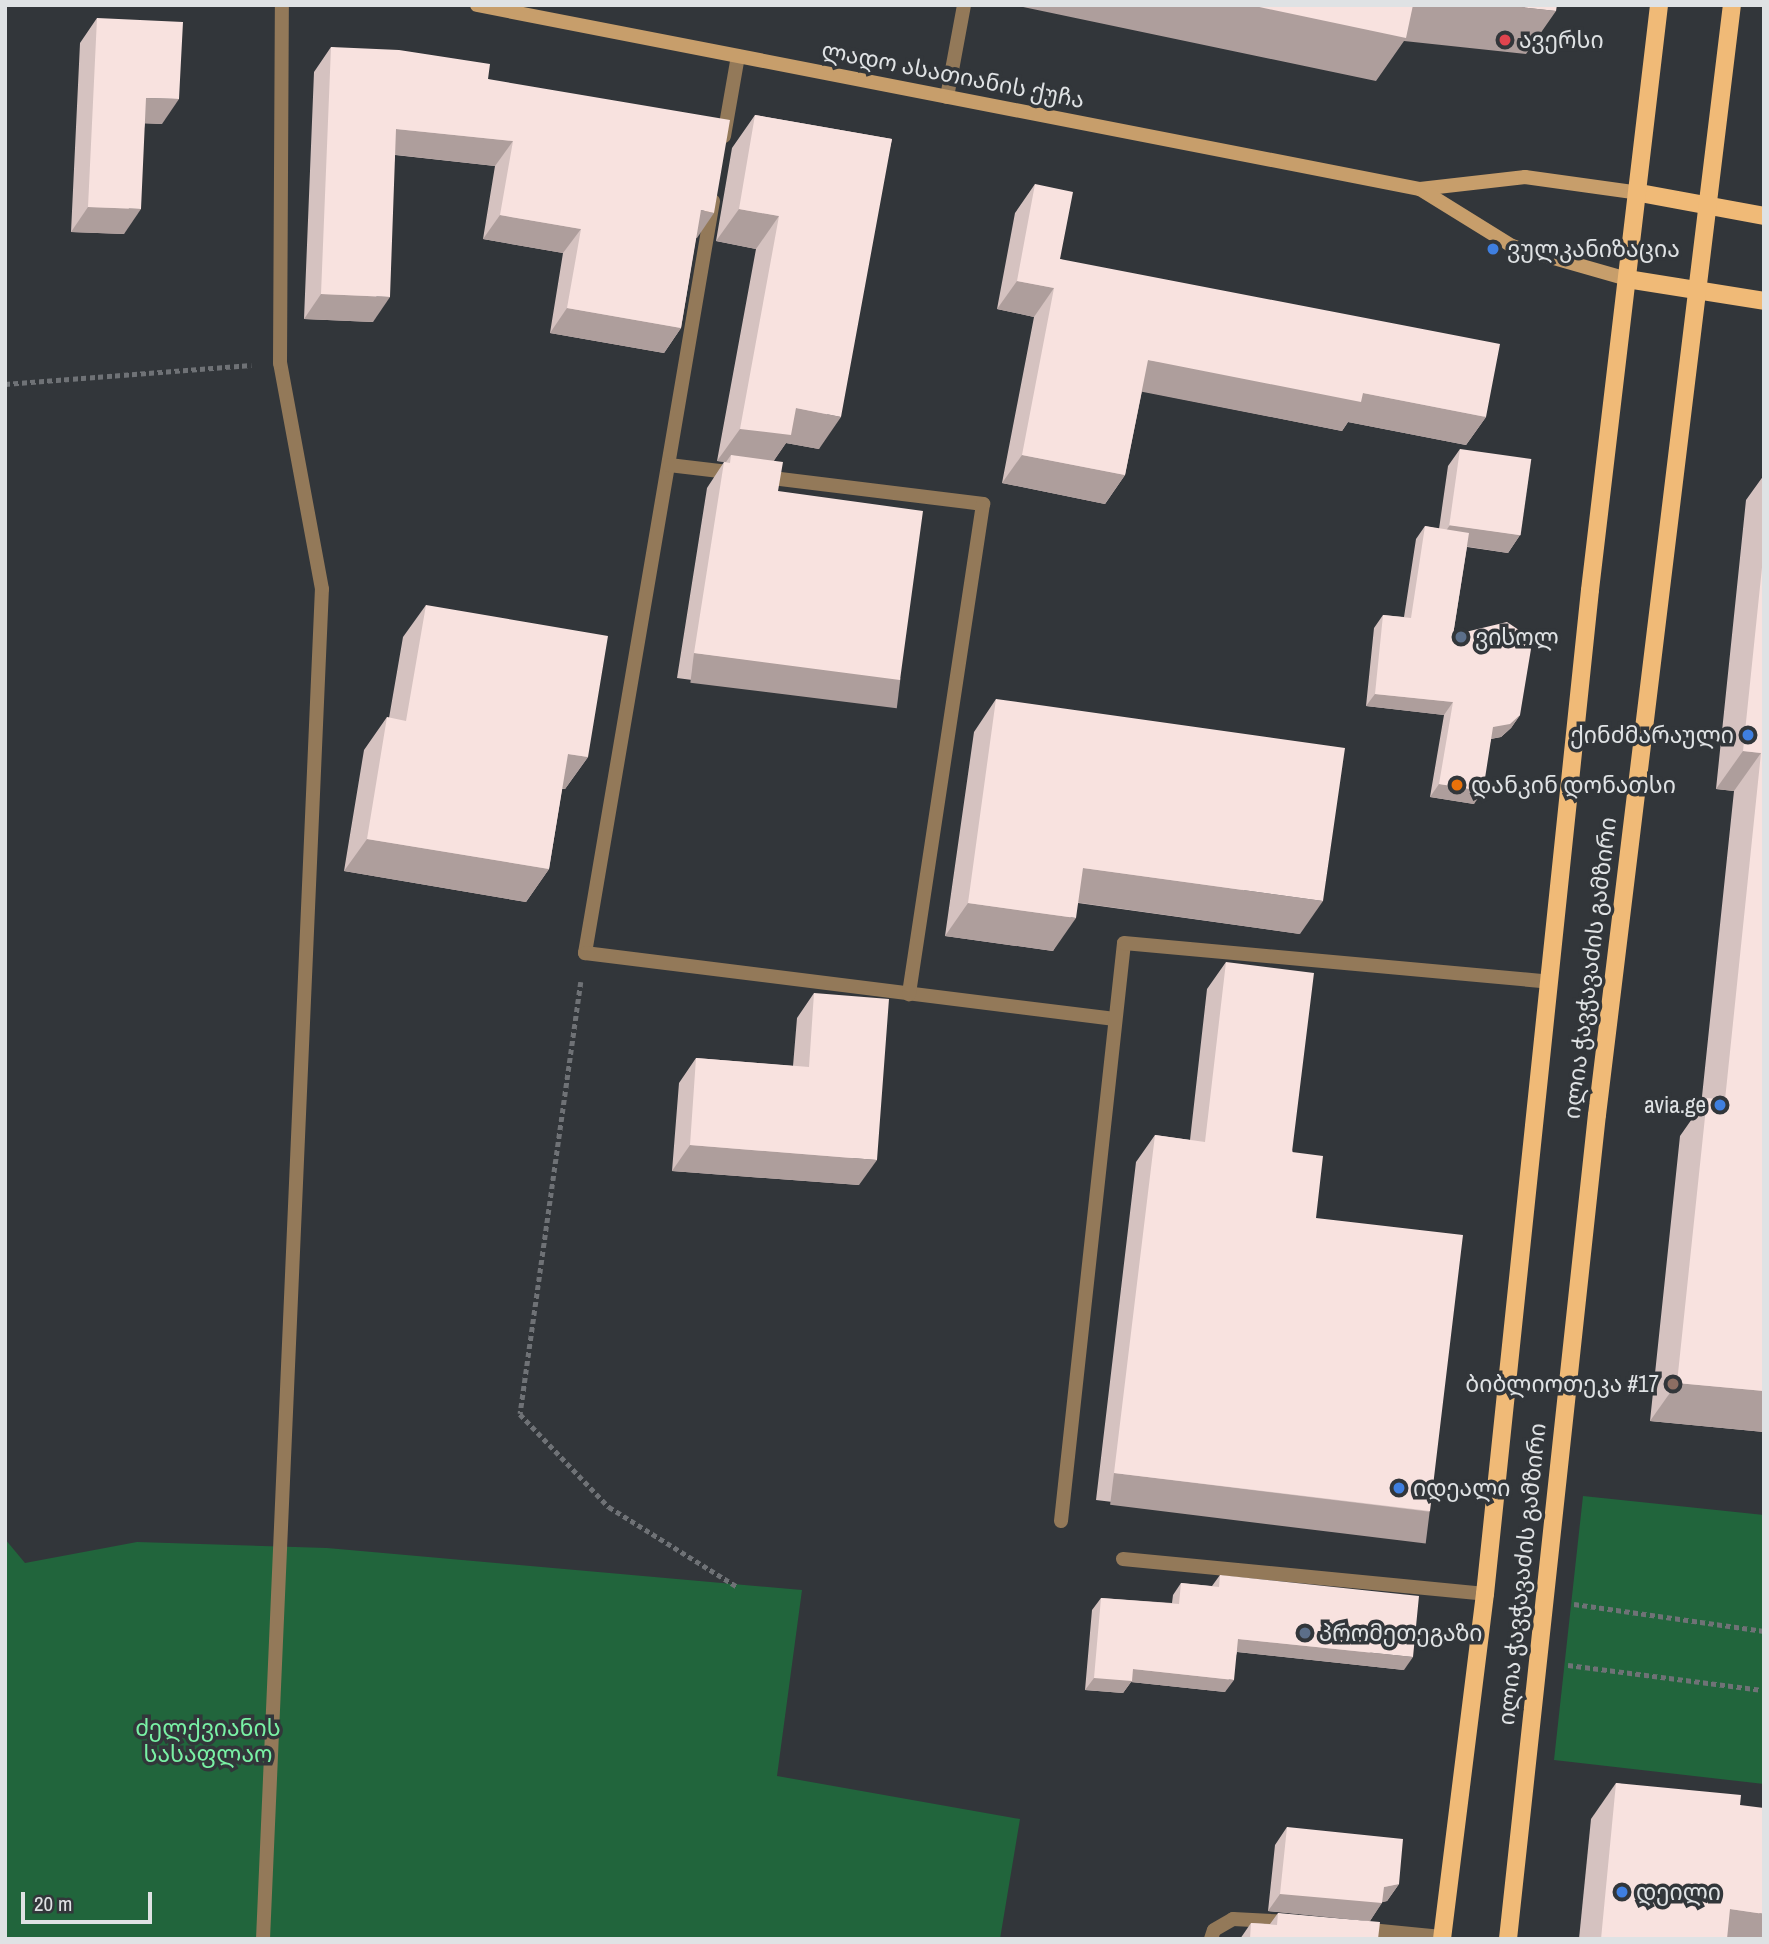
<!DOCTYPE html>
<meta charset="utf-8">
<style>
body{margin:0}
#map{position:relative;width:1769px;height:1944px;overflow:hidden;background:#32363a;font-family:"Archivo Narrow","Noto Sans Georgian",sans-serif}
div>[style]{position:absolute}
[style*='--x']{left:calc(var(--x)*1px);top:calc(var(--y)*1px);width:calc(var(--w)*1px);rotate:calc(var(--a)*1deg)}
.green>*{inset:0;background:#21653c}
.path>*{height:4.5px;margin-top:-2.25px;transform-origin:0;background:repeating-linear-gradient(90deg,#6f7276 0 5px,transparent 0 8.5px)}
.service>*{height:14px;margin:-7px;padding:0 7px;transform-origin:7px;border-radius:7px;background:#937959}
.minor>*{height:14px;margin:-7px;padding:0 7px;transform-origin:7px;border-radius:7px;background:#937959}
.secondary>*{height:14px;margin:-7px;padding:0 7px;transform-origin:7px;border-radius:7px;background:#c79e6b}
.primary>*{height:18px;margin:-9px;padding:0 9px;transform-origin:9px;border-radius:9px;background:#f0ba77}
.wall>*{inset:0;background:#d5c2c0}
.shaded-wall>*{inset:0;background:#ae9e9c;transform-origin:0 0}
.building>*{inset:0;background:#f8e2df;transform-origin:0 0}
.dots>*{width:19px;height:19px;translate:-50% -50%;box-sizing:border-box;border:4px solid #32363a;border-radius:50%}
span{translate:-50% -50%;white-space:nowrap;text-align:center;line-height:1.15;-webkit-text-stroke:7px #32363a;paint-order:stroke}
.poi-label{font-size:23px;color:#dfe2e4}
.left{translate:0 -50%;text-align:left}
.right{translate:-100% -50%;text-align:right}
.street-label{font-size:23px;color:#dfe2e4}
.park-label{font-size:23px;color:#79f1a5}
.frame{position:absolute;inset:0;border:7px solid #dfe2e4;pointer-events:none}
.scale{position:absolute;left:21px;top:1892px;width:131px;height:32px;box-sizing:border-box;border:4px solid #dfe2e4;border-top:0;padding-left:9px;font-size:21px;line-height:24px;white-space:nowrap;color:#dfe2e4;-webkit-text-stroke:5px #32363a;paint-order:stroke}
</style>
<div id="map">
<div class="green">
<i style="clip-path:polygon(1583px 1496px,1764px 1515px,1764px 1784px,1554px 1760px)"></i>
<i style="clip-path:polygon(5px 1539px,25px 1563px,137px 1542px,327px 1548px,802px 1590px,777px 1776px,1020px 1819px,1000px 1939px,5px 1939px)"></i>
</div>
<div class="path">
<i style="--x:5;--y:384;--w:247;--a:-4.4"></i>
<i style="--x:581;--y:982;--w:436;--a:98"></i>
<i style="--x:520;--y:1414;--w:129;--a:46.3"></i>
<i style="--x:609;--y:1507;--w:150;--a:31.9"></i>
<i style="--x:1574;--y:1604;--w:192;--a:8.1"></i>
<i style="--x:1568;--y:1665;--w:198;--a:7.3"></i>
</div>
<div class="service">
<i style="--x:947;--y:97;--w:94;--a:-79.5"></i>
<i style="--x:724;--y:136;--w:81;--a:-80.1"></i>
<i style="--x:713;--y:201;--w:763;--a:99.66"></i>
<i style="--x:585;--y:953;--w:534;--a:7.1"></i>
<i style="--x:669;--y:465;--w:68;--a:6.7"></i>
<i style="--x:764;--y:477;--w:221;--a:7"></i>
<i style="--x:983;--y:504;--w:496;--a:98.6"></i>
<i style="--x:1061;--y:1521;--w:581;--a:-83.78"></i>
<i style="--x:1124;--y:943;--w:427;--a:5.2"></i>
<i style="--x:1123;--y:1559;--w:364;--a:5.5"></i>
<i style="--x:1360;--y:1929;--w:82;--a:5.6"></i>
<i style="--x:1211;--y:1939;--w:9;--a:-72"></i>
<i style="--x:1214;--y:1930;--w:22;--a:-30"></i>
<i style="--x:1233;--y:1919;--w:58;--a:3"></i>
</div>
<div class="minor">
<i style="--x:263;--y:1939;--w:1351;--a:-87.5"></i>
<i style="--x:322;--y:589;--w:230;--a:-100.5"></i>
<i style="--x:280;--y:363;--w:358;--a:-89.7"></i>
</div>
<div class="secondary">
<i style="--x:477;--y:5;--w:961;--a:11.04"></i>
<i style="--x:1420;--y:189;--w:106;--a:-6.5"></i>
<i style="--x:1525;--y:177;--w:116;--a:7.9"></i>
<i style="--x:1420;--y:189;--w:108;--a:31.8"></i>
<i style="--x:1512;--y:246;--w:120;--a:16"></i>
</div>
<div class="primary">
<i style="--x:1640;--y:193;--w:126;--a:10.5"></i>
<i style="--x:1627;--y:279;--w:139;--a:9.1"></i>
<i style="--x:1442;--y:1939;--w:348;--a:-82.9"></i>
<i style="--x:1485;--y:1594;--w:1009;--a:-84.03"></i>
<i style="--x:1590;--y:590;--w:589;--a:-83.27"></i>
<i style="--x:1508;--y:1939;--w:829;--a:-83.84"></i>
<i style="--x:1597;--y:1115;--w:1118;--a:-83.07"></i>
</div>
<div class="wall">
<i style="clip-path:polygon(97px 18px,162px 124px,145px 123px,124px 234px,71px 232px,80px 43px)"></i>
<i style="clip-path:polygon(331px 47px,488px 79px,697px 238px,696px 237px,681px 328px,664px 353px,550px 333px,563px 253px,483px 239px,495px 166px,395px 155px,373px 322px,304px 319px,314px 72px)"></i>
<i style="clip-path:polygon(755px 115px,892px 139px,819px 449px,786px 443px,774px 460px,778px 491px,900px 680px,883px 705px,677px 678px,707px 488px,724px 462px,726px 462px,717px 461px,756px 249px,716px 241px,732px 148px)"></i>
<i style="clip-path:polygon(1035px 184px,1060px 259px,1486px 417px,1466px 445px,1348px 422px,1342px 431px,1142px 391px,1125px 475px,1105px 504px,1002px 483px,1034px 317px,997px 309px,1015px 213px)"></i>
<i style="clip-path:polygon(1460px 449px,1520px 535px,1508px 553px,1467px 547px,1453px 635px,1520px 715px,1511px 728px,1501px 737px,1491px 739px,1474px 804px,1430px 797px,1444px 715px,1366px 706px,1374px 628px,1383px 615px,1404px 617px,1416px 539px,1425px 526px,1439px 529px,1448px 466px)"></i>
<i style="clip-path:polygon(1764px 475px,1764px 1432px,1650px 1421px,1680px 1136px,1701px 1106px,1734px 791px,1716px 789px,1746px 500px)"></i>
<i style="clip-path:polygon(426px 605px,588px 757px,565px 789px,562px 789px,549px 869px,526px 902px,344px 871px,364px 750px,387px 717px,389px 718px,403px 637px)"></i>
<i style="clip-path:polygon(996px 699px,1300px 934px,1078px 903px,1053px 951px,945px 936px,974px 732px)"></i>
<i style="clip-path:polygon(1226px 962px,1316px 1218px,1430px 1511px,1411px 1538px,1096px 1500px,1136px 1162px,1155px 1135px,1190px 1140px,1207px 989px)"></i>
<i style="clip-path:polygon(814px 993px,859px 1185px,672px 1171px,679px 1083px,696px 1058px,793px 1066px,797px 1018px)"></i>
<i style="clip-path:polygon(1220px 1575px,1404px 1670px,1237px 1652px,1225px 1692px,1131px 1682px,1123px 1693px,1085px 1690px,1092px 1610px,1101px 1598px,1172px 1603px,1173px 1595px,1181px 1583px,1212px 1586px)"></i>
<i style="clip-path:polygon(1616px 1783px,1740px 1805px,1764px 1939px,1579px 1939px,1591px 1819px)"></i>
<i style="clip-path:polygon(1287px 1827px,1399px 1884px,1387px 1901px,1382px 1902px,1370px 1921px,1268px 1911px,1275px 1845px)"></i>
<i style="clip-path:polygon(1278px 1913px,1378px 1939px,1240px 1939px,1251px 1923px,1270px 1924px)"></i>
</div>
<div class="shaded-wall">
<i style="clip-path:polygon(1014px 5px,1503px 5px,1556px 11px,1526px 54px,1404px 41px,1376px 81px)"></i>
<i style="clip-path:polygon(146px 98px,179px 99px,162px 124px,129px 123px)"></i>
<i style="clip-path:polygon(396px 129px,513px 141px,495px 166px,379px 153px)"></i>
<i style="clip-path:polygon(88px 207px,141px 209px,124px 234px,71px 232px)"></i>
<i style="clip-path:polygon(739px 209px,779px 216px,756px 249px,716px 241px)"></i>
<i style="clip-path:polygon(701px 210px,714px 213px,697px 238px,684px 235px)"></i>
<i style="clip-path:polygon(500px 215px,581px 229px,563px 253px,483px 239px)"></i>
<i style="clip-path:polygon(1017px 281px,1054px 288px,1034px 317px,997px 309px)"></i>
<i style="clip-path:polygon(321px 294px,390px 297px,373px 322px,304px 319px)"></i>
<i style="clip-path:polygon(567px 308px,681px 328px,664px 353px,550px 333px)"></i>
<i style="clip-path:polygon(1148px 360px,1363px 393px,1486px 417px,1466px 445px,1348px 422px,1342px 431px,1128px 389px)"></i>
<i style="clip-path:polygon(796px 408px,841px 417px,819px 449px,786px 443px,769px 468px,731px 455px,726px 462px,717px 461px,740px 429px)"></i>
<i style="clip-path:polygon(1022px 455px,1125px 475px,1105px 504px,1002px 483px)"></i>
<i style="clip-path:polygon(1450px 525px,1520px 535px,1508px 553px,1438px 542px)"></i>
<i style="left:694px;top:653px;width:208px;height:30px;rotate:7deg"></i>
<i style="clip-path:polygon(1375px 694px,1453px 702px,1444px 715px,1366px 706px)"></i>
<i style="clip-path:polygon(1520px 715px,1511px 728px,1501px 737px,1484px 740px,1493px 727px)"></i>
<i style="clip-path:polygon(1743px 751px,1761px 753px,1734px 791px,1716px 789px)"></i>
<i style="clip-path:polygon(568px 754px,588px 757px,565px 789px,546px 786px)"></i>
<i style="clip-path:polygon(1439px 784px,1483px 791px,1474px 804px,1430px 797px)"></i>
<i style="clip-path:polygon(367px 839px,549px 869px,526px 902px,344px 871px)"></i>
<i style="clip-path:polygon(1083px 868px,1323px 901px,1300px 934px,1060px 900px)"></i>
<i style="clip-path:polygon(968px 903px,1076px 918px,1053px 951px,945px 936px)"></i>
<i style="clip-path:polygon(690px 1145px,877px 1160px,859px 1185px,672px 1171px)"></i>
<i style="clip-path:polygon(1677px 1383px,1764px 1391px,1764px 1432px,1650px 1421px)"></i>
<i style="left:1114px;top:1473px;width:318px;height:32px;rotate:7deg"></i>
<i style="clip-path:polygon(1238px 1639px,1413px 1657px,1404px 1670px,1229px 1651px)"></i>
<i style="clip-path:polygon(1133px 1669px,1234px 1680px,1225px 1692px,1131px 1682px,1123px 1693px,1085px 1690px,1094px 1678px)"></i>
<i style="clip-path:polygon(1399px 1884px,1387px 1901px,1379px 1903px,1382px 1903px,1370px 1921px,1268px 1911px,1280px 1894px,1384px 1887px)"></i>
<i style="clip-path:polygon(1730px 1909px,1764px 1914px,1764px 1939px,1709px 1939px)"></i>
</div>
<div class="building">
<i style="clip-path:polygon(1250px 5px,1413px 5px,1406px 38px)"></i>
<i style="clip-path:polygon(1503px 5px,1557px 5px,1556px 11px)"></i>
<i style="clip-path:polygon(97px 18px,183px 22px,179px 99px,146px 98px,141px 209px,88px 207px)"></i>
<i style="clip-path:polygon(331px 47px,399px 50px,490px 64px,488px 79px,730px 120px,714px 213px,701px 210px,681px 328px,567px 308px,581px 229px,500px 215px,513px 141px,396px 129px,390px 297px,321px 294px)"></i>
<i style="clip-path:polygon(755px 115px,892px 139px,841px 417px,796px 408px,791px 435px,740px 429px,779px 216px,739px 209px)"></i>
<i style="clip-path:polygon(1035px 184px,1073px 192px,1060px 259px,1500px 344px,1486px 417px,1363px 393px,1361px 402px,1148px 360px,1125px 475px,1022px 455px,1054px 288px,1017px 281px)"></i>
<i style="left:1460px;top:449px;width:72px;height:77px;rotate:8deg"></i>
<i style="clip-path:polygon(731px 455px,783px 462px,778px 491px,923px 511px,900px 680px,694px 653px,724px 462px,730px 463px)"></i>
<i style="clip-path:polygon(1425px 526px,1469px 533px,1453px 635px,1507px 622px,1528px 636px,1531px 649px,1520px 715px,1510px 724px,1493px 727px,1483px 791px,1439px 784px,1453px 702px,1375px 694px,1383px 615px,1411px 618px)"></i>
<i style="clip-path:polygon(1764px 548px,1764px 1391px,1677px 1383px,1707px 1098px,1725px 1100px,1761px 753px,1743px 751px)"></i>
<i style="clip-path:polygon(426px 605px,608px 636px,588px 757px,568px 754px,549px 869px,367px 839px,387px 717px,406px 721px)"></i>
<i style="clip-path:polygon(996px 699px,1345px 748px,1323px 901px,1083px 868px,1076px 918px,968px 903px)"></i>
<i style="clip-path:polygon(1226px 962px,1314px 973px,1292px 1152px,1323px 1156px,1316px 1218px,1463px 1235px,1430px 1511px,1114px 1473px,1155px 1135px,1205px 1142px)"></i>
<i style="clip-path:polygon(814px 993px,889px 999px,877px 1160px,690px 1145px,696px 1058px,809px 1067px)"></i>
<i style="clip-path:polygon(1220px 1575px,1419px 1596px,1413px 1657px,1238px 1639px,1234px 1680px,1133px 1669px,1132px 1681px,1094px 1678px,1101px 1598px,1179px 1604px,1181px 1583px,1219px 1587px)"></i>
<i style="clip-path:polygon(1616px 1783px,1741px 1795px,1740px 1805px,1764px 1808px,1764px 1914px,1730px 1909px,1727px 1939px,1601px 1939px)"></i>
<i style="clip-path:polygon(1287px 1827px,1403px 1839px,1399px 1884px,1384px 1887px,1382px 1903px,1280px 1894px)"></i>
<i style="clip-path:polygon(1278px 1913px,1380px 1922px,1378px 1939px,1250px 1939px,1251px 1923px,1277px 1925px)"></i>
</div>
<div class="dots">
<i style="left:1505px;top:40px;background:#e0444e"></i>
<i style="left:1493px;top:249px;background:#3f7fe0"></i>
<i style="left:1461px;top:637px;background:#5c6f8a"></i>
<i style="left:1748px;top:735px;background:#3f7fe0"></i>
<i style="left:1457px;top:785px;background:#e8710a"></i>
<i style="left:1720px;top:1105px;background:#3f7fe0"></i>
<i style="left:1673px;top:1384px;background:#8d6e63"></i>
<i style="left:1399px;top:1488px;background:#3f7fe0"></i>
<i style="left:1305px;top:1633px;background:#5c6f8a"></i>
<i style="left:1622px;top:1892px;background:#3f7fe0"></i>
</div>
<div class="poi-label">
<span class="left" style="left:1519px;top:40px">ავერსი</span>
<span class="left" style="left:1507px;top:249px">ვულკანიზაცია</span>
<span class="left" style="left:1475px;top:637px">ვისოლ</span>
<span class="right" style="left:1734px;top:735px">ქინძმარაული</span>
<span class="left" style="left:1471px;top:785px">დანკინ დონათსი</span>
<span class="right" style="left:1706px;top:1105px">avia.ge</span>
<span class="right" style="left:1659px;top:1384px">ბიბლიოთეკა #17</span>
<span class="left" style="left:1413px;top:1488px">იდეალი</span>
<span class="left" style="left:1319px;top:1633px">პრომეთეგაზი</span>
<span class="left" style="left:1636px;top:1892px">დეილი</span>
</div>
<div class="street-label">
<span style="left:953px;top:75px;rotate:11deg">ლადო ასათიანის ქუჩა</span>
<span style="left:1590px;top:968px;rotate:-83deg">ილია ჭავჭავაძის გამზირი</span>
<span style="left:1522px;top:1574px;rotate:-84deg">ილია ჭავჭავაძის გამზირი</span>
</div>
<div class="park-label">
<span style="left:208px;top:1741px">ძელქვიანის<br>სასაფლაო</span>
</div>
<div class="frame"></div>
<div class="scale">20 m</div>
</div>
